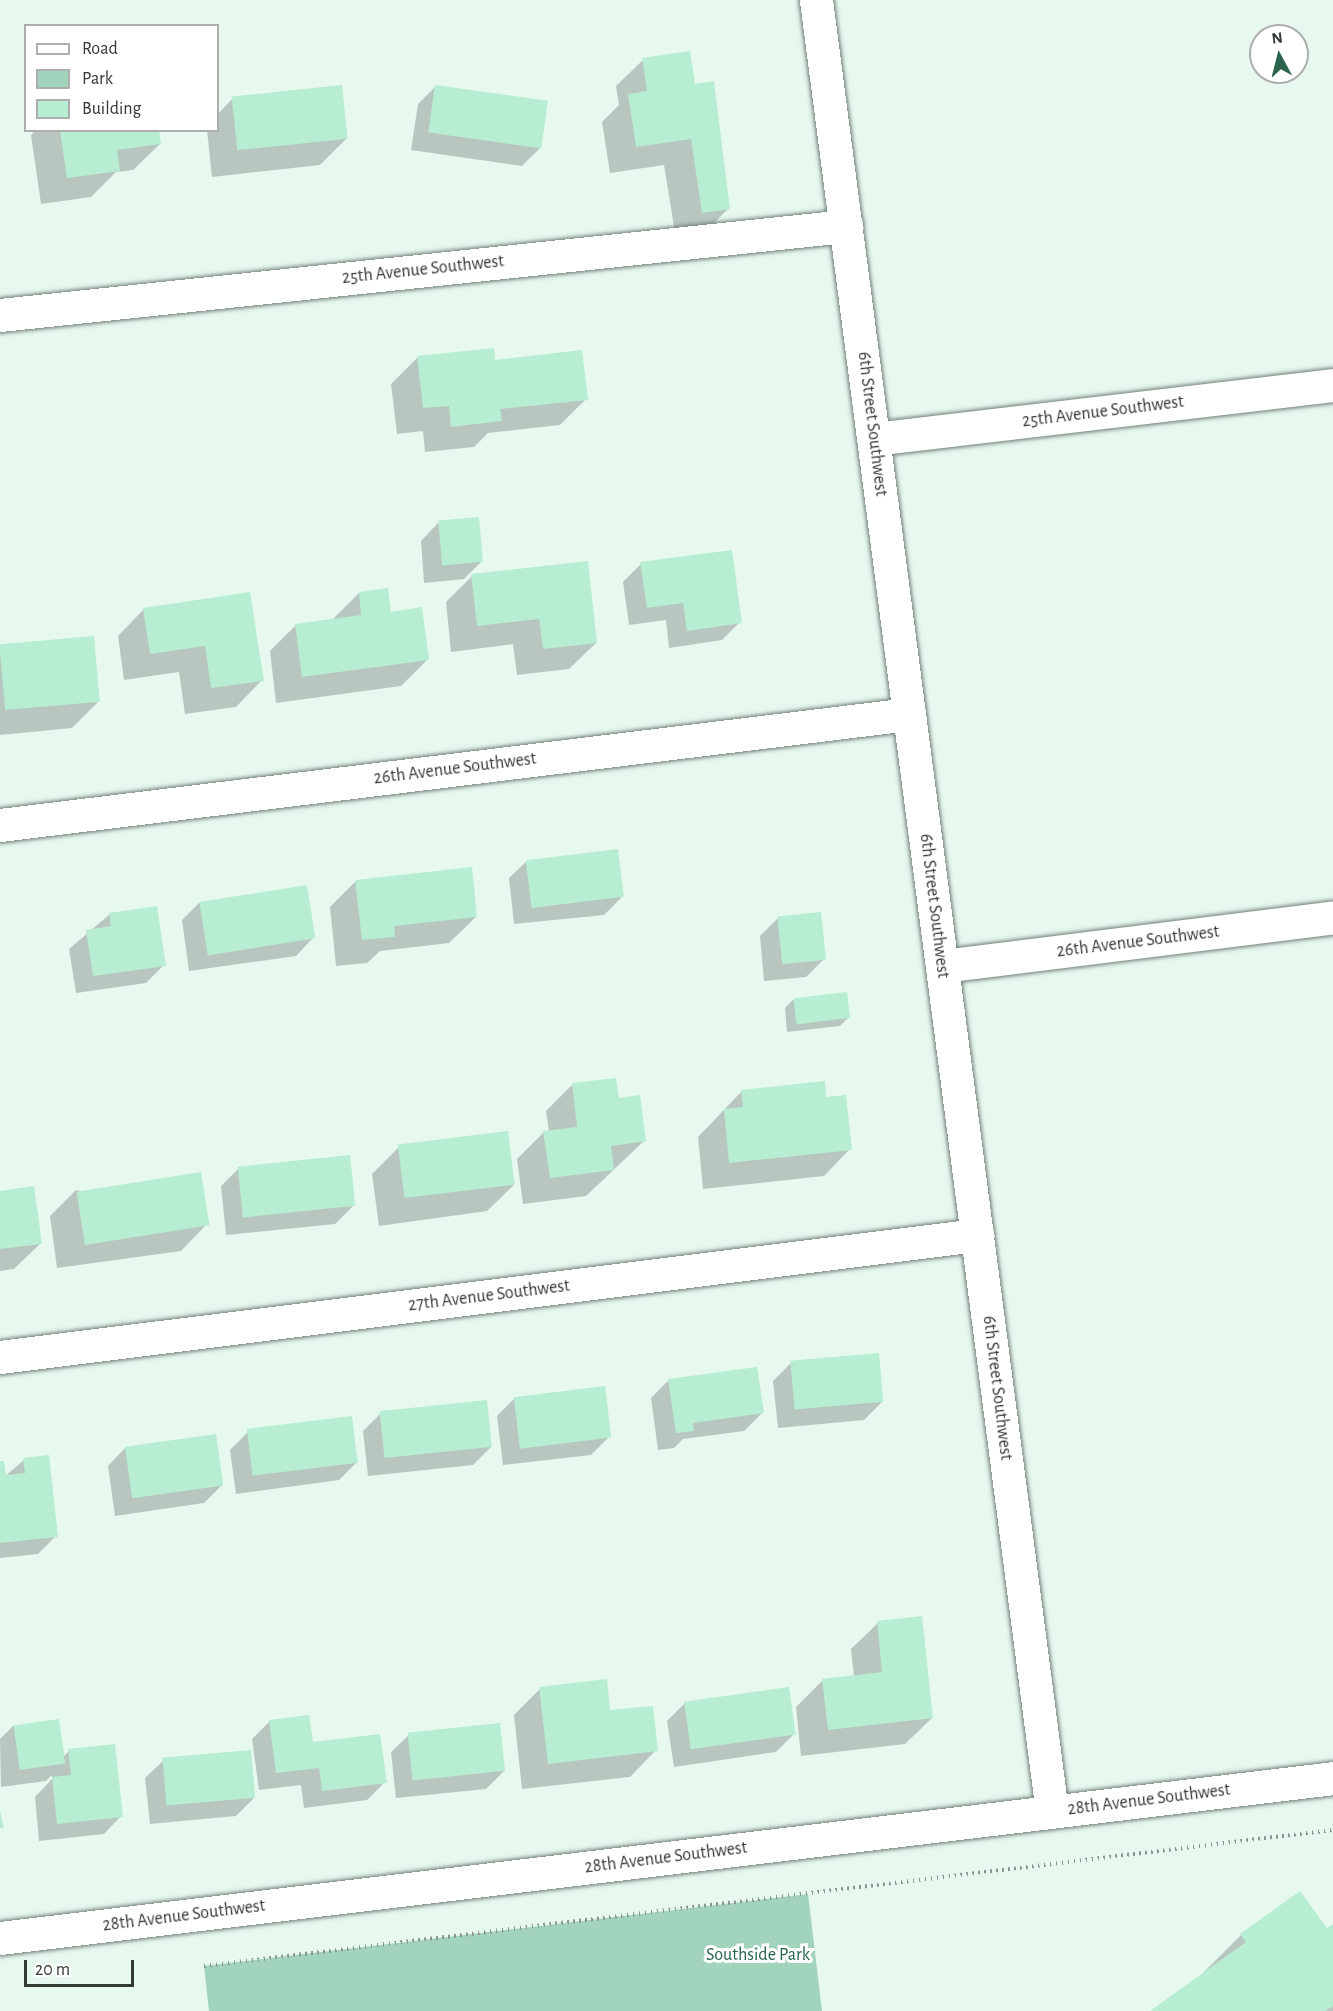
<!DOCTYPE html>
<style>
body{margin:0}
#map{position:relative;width:1333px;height:2011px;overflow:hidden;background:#e7f8ef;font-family:"Alegreya Sans",sans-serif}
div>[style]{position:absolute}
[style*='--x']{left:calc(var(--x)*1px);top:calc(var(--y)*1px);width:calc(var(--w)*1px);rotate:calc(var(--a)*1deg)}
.green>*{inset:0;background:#a2d3bc}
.shadow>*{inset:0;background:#0003}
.building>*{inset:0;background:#b6edd3;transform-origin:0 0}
.path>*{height:4px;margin-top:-2px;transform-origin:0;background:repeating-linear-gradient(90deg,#8a9690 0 1.5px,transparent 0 6px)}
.roads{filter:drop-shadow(0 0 2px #73817a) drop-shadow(0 0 2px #73817a)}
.minor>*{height:33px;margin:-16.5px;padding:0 16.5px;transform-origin:16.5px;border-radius:16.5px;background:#fff}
.tertiary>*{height:33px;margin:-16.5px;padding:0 16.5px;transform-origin:16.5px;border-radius:16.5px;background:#fff}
span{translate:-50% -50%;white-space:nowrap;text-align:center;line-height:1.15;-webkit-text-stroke:6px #fff;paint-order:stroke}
.street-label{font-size:18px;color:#323835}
.park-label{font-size:18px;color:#23644a}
.legend{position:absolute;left:24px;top:24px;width:195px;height:108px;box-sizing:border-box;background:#fff;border:2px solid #adafae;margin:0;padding:8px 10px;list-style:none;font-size:18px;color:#323835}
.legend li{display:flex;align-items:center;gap:12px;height:30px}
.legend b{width:30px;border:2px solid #adafae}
.north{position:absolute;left:1249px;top:24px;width:60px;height:60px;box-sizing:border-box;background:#fff;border:2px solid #adafae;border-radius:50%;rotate:353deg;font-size:16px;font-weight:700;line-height:24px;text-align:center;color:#323835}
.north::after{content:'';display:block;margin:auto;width:21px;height:27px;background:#2b644d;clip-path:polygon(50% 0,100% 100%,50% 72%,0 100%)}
.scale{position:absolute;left:24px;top:1960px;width:110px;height:27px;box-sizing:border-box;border:3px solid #323835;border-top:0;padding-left:8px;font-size:18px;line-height:21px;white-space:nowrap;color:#323835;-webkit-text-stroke:4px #fff;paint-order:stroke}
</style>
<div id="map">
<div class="green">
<i style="clip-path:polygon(808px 1894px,822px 2011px,209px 2011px,204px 1966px)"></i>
</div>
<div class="shadow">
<i style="clip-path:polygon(643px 60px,694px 86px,729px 208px,702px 235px,676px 239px,664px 165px,610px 173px,602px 122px,619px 105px,616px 86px)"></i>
<i style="clip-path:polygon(436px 86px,540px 148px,522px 166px,411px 150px,418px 104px)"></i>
<i style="clip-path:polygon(233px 98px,346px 139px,320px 165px,212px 177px,207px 130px,218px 130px,218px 114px)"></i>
<i style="clip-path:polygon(36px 130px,158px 130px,160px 144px,133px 170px,116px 172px,91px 197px,41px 204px,31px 135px)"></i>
<i style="clip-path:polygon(418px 357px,494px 361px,586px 399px,560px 425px,488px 433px,474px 447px,425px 452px,423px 431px,397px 434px,391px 384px)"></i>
<i style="clip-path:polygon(438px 523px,481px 562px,464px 579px,424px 583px,421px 541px)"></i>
<i style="clip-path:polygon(641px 564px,740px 622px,722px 640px,669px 648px,666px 620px,629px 625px,623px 582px)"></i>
<i style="clip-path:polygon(472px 576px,596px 643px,569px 669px,517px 675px,513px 644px,451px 652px,446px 602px)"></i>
<i style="clip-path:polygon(359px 593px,390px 614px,428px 659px,401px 686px,276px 703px,270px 651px,296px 625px,332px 620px)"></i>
<i style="clip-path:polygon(144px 609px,262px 680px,236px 707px,185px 714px,179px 672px,124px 680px,118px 636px)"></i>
<i style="clip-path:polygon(92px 638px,99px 701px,72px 728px,0 735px,0 647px)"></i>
<i style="clip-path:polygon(527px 861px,622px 897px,604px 915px,514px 924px,509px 878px)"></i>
<i style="clip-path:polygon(356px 881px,476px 917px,449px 943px,380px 951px,367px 963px,336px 966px,330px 907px)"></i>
<i style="clip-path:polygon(199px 903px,313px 938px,296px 956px,189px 971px,182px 920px)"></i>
<i style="clip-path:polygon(110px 914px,164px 965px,146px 983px,76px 993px,69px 949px)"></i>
<i style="clip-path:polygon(778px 918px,824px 959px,806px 977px,764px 981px,760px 936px)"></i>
<i style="clip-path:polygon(793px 1000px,849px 1017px,840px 1026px,787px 1032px,785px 1008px)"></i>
<i style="clip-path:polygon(572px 1085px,618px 1100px,644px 1141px,586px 1196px,523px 1204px,517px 1159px,544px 1132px,549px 1132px,546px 1111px)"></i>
<i style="clip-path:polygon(742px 1091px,825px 1099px,850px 1149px,824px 1176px,703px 1189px,698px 1137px)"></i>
<i style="clip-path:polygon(398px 1148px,514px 1185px,487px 1211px,379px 1226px,372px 1174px)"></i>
<i style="clip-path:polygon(239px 1168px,353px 1206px,335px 1224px,226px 1235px,221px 1186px)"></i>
<i style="clip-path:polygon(76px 1190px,207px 1224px,181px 1251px,57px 1268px,50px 1216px)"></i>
<i style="clip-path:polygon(0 1193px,41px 1243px,14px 1269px,0 1271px)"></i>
<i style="clip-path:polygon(791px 1363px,882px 1402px,864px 1420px,778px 1428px,773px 1381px)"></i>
<i style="clip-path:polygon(669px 1380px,762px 1413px,744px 1431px,683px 1439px,674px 1448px,658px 1450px,651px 1398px)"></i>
<i style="clip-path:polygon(515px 1398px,609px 1437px,591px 1455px,503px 1465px,497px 1416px)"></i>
<i style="clip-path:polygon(381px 1413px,491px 1447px,473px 1465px,368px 1476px,363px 1431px)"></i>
<i style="clip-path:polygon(248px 1432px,357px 1462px,339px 1480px,236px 1494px,230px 1450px)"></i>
<i style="clip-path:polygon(125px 1448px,222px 1485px,204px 1503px,115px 1516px,108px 1466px)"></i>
<i style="clip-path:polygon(24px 1460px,56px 1536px,38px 1554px,0 1558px,0 1463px,4px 1477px)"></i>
<i style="clip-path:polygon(878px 1623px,932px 1718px,905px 1744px,801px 1756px,796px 1707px,822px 1681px,854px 1677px,851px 1649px)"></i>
<i style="clip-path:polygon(540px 1689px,656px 1750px,630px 1777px,522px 1789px,514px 1715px)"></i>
<i style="clip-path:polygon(685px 1703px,794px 1734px,776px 1752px,674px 1767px,667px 1721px)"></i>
<i style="clip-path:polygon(270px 1721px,312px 1744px,385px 1782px,367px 1800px,304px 1808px,301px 1785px,259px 1790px,252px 1739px)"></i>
<i style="clip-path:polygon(13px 1726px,63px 1757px,69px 1751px,121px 1816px,104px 1834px,39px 1841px,35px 1797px,52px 1779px,52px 1775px,46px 1781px,1px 1787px,0 1739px)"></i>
<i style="clip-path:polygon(409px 1735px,504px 1771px,486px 1789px,396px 1798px,391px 1752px)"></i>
<i style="clip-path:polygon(163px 1761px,254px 1798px,236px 1816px,150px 1824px,145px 1778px)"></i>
<i style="clip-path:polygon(1299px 1893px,1327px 1930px,1333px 1926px,1333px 2011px,1153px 2011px,1197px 1979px,1241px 1935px)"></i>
</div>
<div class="building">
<i style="clip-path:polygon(690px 51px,695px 84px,714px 81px,730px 209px,702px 213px,691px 139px,636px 147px,628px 94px,647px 91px,642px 58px)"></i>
<i style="left:342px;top:85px;width:54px;height:111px;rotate:84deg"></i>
<i style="left:435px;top:85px;width:114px;height:48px;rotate:8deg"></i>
<i style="clip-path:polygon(60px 130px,159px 130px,161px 144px,117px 150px,120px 171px,67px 178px)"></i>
<i style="clip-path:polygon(494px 348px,495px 360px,582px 350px,588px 400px,500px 409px,502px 421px,451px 427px,449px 406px,423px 408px,417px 356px)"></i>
<i style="left:479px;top:517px;width:45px;height:41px;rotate:85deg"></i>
<i style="clip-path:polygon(732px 550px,742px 623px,687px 631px,683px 603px,647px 608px,640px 562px)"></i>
<i style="clip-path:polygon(588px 561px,597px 643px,543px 649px,539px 619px,477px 626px,471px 574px)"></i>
<i style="clip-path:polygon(388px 588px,391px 612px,422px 607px,429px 660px,302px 677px,295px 624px,361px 615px,359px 592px)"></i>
<i style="clip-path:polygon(250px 592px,264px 681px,211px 688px,205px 646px,150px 654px,143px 608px)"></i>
<i style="left:94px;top:636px;width:66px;height:95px;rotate:85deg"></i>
<i style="left:618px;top:849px;width:48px;height:93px;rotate:83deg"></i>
<i style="clip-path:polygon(472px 867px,477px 917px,394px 926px,395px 937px,362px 940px,355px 880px)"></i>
<i style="left:307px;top:885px;width:54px;height:109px;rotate:81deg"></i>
<i style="clip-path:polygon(157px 906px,166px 966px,93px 976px,86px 930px,111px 926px,109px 913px)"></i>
<i style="left:821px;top:912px;width:48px;height:44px;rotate:84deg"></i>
<i style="left:847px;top:992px;width:26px;height:54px;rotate:83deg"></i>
<i style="clip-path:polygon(616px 1078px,619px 1098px,640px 1095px,646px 1141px,611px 1146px,614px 1170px,550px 1178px,543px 1131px,577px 1127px,572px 1083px)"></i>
<i style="clip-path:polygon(825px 1081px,826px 1097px,846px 1095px,852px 1150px,729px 1163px,724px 1109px,743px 1107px,741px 1090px)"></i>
<i style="left:508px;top:1131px;width:54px;height:111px;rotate:83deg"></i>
<i style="left:350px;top:1155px;width:51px;height:113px;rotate:84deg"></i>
<i style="left:201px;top:1172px;width:54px;height:126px;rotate:81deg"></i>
<i style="clip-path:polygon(34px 1186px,42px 1244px,0 1249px,0 1191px)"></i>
<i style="left:879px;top:1353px;width:49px;height:89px;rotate:85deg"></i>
<i style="clip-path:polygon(757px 1367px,764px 1413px,693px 1423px,694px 1431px,676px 1433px,668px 1379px)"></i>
<i style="left:605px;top:1386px;width:52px;height:92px;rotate:83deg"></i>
<i style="left:487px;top:1400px;width:47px;height:108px;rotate:84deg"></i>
<i style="left:352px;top:1416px;width:47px;height:106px;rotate:83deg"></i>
<i style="left:216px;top:1434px;width:52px;height:92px;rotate:82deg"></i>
<i style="clip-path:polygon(49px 1455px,58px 1537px,0 1543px,0 1461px,4px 1461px,6px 1475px,25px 1473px,23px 1458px)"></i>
<i style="clip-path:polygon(922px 1616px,933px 1718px,828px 1730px,822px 1679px,882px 1672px,877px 1621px)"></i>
<i style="clip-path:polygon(607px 1679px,610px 1710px,653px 1706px,658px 1751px,548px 1764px,539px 1687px)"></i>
<i style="left:789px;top:1687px;width:48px;height:106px;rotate:82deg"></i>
<i style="clip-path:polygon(309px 1715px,313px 1742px,380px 1734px,387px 1783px,322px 1791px,319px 1768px,276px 1773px,269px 1720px)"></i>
<i style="left:59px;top:1719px;width:45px;height:46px;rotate:82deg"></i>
<i style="left:500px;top:1723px;width:48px;height:93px;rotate:84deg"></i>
<i style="clip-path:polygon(115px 1744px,123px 1817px,57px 1824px,52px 1777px,71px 1775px,68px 1749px)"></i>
<i style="left:251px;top:1750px;width:48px;height:89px;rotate:85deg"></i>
<i style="clip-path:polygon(0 1811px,4px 1828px,0 1828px)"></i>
<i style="clip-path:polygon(1300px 1891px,1327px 1928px,1333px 1924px,1333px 2006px,1325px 2011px,1150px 2011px,1246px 1942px,1240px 1934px)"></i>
</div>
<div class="path">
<i style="--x:204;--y:1966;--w:1137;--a:-6.87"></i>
</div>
<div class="roads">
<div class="minor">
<i style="--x:816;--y:0;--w:1827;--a:82.58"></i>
<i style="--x:0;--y:315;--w:851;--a:-6.01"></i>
<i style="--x:874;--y:439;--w:462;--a:-6.7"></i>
<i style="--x:0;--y:825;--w:916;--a:-6.96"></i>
<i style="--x:942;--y:966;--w:394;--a:-7.1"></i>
<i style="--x:0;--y:1357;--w:985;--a:-7.12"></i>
</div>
<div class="tertiary">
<i style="--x:0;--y:1938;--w:1343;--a:-6.84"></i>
</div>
</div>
<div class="street-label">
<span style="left:423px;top:270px;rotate:-6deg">25th Avenue Southwest</span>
<span style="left:1103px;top:412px;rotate:-7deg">25th Avenue Southwest</span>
<span style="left:872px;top:424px;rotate:83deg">6th Street Southwest</span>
<span style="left:455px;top:769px;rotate:-7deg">26th Avenue Southwest</span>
<span style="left:934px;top:906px;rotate:83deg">6th Street Southwest</span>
<span style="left:1138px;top:942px;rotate:-7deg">26th Avenue Southwest</span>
<span style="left:489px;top:1296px;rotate:-7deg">27th Avenue Southwest</span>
<span style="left:997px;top:1388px;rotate:83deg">6th Street Southwest</span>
<span style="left:1149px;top:1800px;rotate:-7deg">28th Avenue Southwest</span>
<span style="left:666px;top:1858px;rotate:-7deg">28th Avenue Southwest</span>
<span style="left:184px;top:1916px;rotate:-7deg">28th Avenue Southwest</span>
</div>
<div class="park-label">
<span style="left:758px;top:1955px">Southside Park</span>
</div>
<ul class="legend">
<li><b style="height:8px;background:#fff"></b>Road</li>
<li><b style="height:16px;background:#a2d3bc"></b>Park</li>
<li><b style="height:16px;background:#b6edd3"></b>Building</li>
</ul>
<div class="north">N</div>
<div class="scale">20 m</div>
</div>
